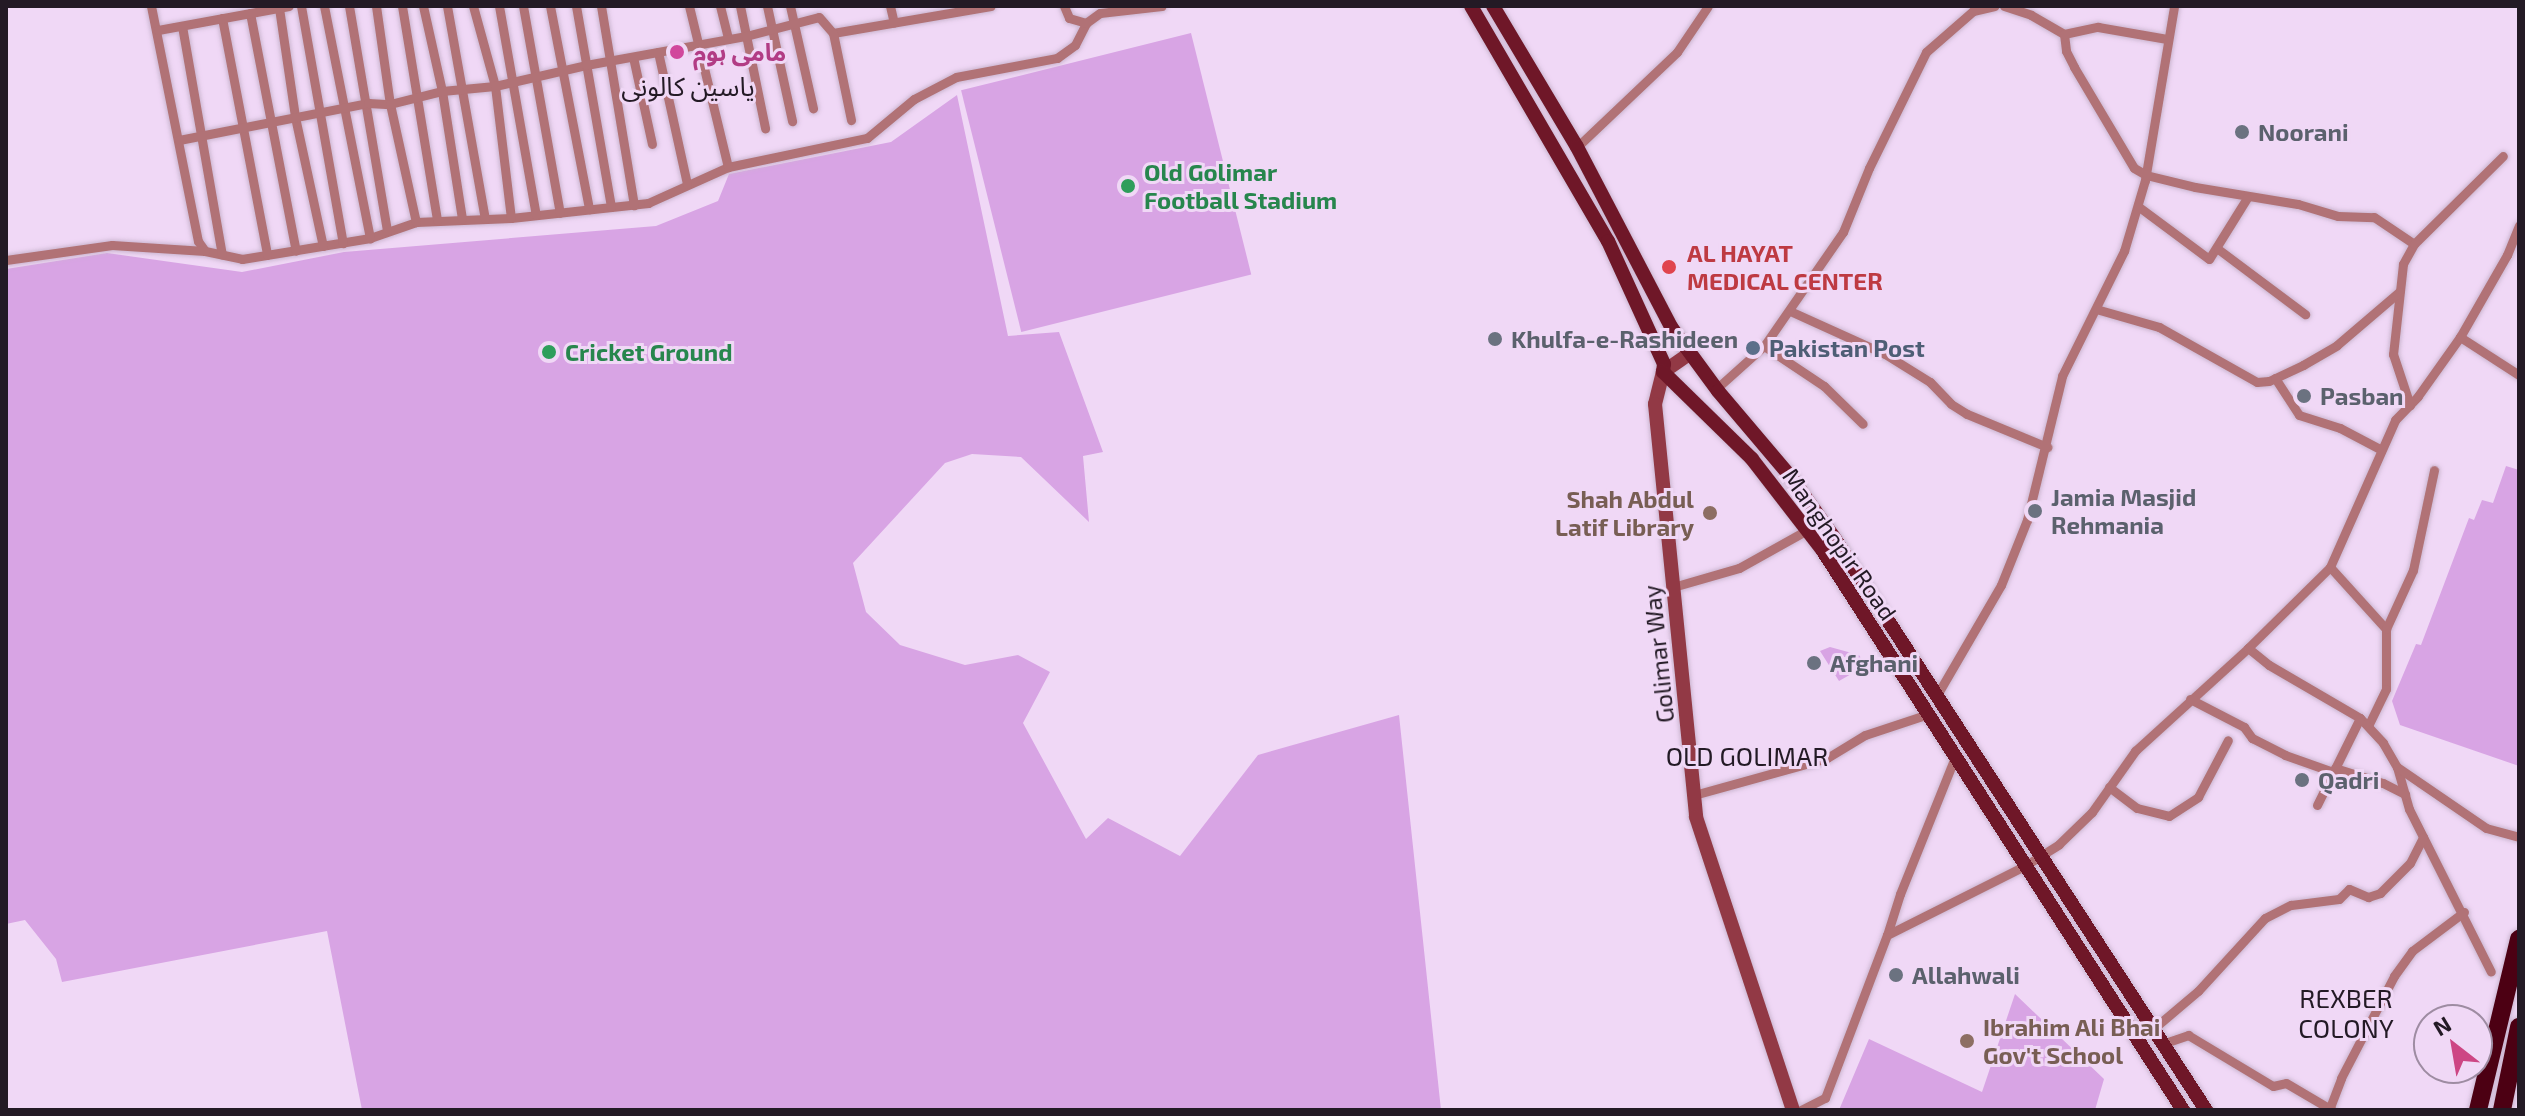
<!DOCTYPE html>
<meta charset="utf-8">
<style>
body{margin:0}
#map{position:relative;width:2525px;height:1116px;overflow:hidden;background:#f0d8f6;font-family:"Exo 2","Noto Sans Arabic",sans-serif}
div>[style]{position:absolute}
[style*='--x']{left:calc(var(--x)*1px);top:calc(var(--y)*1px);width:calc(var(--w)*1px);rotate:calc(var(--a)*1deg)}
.green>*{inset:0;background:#d8a4e4;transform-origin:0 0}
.roads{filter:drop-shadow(0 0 2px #cbb6d0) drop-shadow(0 0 2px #cbb6d0)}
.street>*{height:9px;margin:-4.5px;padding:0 4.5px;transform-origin:4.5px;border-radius:4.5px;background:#b17276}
.secondary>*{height:14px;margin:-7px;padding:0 7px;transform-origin:7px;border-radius:7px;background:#923945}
.primary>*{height:14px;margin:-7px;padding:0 7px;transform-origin:7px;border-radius:7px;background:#6f1728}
.highway>*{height:18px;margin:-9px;padding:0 9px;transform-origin:9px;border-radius:9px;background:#4c0013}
.dots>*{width:22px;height:22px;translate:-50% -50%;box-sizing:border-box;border:4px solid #f0d8f6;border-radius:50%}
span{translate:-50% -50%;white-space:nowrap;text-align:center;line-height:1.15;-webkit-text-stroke:6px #f0d8f6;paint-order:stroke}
.hotel-label{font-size:24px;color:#b23c85;font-weight:700}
.left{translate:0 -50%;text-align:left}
.worship-label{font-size:24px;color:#5b616d;font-weight:700}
.leisure-label{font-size:24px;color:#27864d;font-weight:700}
.health-label{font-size:24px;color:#be3a42;font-weight:700}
.service-label{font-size:24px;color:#4e5e75;font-weight:700}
.education-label{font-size:24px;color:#785e54;font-weight:700}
.right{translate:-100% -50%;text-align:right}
.street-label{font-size:24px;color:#231a25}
.neighbourhood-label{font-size:26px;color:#231a25}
.frame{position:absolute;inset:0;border:8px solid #231a25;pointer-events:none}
.north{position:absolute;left:2413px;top:1004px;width:80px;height:80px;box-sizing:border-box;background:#f0d8f6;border:2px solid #9e8ca2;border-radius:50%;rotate:329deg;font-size:22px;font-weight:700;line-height:32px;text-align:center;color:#231a25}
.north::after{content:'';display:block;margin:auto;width:28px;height:36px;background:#cd4684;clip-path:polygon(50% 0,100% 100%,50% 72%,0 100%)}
</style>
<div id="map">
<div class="green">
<i style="left:1191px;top:33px;width:249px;height:237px;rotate:76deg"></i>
<i style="clip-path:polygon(957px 95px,1008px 336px,1059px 332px,1103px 452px,1083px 456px,1089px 522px,1021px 457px,972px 454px,945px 463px,853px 563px,866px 612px,900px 645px,965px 665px,1018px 655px,1050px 672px,1023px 723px,1086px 839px,1108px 818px,1180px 856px,1258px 755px,1399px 715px,1441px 1110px,362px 1110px,327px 931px,62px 982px,56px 959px,25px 920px,6px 924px,6px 269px,107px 253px,242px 272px,344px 252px,656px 226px,718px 201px,729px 174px,891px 142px)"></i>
<i style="clip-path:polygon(2506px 466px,2519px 470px,2519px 766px,2400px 725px,2392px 701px,2416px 644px,2421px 645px,2469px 518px,2474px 520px,2482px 500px,2493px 503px)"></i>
<i style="clip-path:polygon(1830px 647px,1859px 655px,1863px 661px,1857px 663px,1860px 669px,1839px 681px,1820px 651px)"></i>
<i style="clip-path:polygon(2015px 994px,2104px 1079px,2095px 1110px,1839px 1110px,1869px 1039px,1982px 1092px)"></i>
</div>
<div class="roads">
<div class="street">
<i style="--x:151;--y:6;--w:240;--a:78.7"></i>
<i style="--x:198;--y:241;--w:12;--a:55"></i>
<i style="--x:205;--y:251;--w:38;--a:12"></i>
<i style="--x:242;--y:259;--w:130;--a:-9.3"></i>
<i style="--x:370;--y:238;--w:49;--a:-19.2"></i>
<i style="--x:416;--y:222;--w:95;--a:-2.4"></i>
<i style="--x:511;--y:218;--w:138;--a:-6.2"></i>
<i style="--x:648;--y:203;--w:88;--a:-24.2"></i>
<i style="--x:728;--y:167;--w:142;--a:-11.8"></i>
<i style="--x:867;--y:138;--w:61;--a:-39.7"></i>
<i style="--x:914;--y:99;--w:47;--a:-27.6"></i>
<i style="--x:956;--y:77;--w:103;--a:-10.7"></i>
<i style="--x:1057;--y:58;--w:22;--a:-36"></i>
<i style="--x:1075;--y:45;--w:25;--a:-63"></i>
<i style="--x:1086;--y:23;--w:17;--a:-36"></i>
<i style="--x:1100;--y:13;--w:62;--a:-6.4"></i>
<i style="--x:301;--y:6;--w:241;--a:80"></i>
<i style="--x:324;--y:6;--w:237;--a:78.8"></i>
<i style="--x:349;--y:6;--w:228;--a:80.4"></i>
<i style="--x:376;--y:6;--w:99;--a:81.9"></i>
<i style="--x:390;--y:104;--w:121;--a:77.6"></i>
<i style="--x:402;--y:6;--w:217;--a:80.7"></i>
<i style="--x:423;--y:6;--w:87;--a:77.4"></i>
<i style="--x:442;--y:91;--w:129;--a:81.1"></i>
<i style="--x:447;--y:6;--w:216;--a:79.9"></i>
<i style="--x:473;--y:6;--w:83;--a:74.6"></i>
<i style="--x:495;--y:86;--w:133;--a:83.1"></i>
<i style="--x:499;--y:6;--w:212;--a:80"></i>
<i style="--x:523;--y:6;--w:210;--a:79.9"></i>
<i style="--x:550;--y:6;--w:207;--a:79.1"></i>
<i style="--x:576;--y:6;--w:204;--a:80.1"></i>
<i style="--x:601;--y:6;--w:202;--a:80.6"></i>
<i style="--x:689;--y:6;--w:166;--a:76.4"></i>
<i style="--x:720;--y:6;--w:34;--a:76"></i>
<i style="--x:740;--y:6;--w:125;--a:78.4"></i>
<i style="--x:767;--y:6;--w:118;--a:77.7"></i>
<i style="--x:790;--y:6;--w:105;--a:77.3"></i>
<i style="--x:890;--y:6;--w:17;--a:77"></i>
<i style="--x:1064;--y:6;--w:13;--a:67"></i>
<i style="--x:1069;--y:18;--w:18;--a:16"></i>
<i style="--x:2004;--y:6;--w:28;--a:18"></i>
<i style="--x:2031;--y:15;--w:38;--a:30"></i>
<i style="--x:2064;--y:34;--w:17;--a:83"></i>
<i style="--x:2066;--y:51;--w:18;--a:63"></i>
<i style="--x:2074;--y:67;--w:117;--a:59.3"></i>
<i style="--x:2134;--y:168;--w:14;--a:30"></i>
<i style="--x:2146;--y:175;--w:50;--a:13.8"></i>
<i style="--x:2195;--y:187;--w:104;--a:9.4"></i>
<i style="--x:2298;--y:204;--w:42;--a:16.7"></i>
<i style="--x:2338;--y:216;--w:36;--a:2"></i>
<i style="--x:2374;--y:217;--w:48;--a:34"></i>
<i style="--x:2414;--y:244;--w:23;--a:119"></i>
<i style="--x:2403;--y:264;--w:91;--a:96.3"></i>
<i style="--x:2393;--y:354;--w:54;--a:71.6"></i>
<i style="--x:279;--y:8;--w:110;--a:81.6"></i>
<i style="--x:295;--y:117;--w:132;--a:77.8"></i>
<i style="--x:250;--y:13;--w:242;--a:79.1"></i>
<i style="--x:222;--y:18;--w:241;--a:79.2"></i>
<i style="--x:182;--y:26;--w:232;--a:80.1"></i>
<i style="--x:158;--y:30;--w:133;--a:-10.4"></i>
<i style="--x:833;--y:33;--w:160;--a:-9.7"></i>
<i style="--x:2064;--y:34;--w:35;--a:-12"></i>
<i style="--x:2098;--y:27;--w:70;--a:9.9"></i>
<i style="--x:658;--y:52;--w:135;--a:77.6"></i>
<i style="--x:633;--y:57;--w:89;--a:77.7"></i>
<i style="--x:179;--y:140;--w:193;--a:-11.1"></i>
<i style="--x:368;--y:103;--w:22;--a:3"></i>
<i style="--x:390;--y:104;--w:54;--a:-14"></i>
<i style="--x:442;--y:91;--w:53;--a:-5.4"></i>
<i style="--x:495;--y:86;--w:93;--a:-13"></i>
<i style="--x:586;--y:65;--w:163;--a:-10.3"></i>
<i style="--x:746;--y:36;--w:75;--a:-14.6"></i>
<i style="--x:819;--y:17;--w:21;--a:49"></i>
<i style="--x:833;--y:33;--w:89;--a:78.3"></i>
<i style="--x:1577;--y:147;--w:138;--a:-43.5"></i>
<i style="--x:1677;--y:52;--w:55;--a:-56"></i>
<i style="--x:2139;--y:207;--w:87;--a:36.6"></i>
<i style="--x:2209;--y:259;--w:72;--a:-58.1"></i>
<i style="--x:2414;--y:244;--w:125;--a:-44.7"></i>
<i style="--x:2218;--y:249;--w:109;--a:36.8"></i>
<i style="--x:6;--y:260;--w:107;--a:-8.1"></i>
<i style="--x:112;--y:245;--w:93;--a:3.7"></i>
<i style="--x:2096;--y:309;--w:66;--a:15.9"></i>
<i style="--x:2159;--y:327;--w:112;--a:29.3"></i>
<i style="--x:2257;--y:382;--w:12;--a:-5"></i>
<i style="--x:2269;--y:381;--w:38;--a:-25"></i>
<i style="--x:2303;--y:365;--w:39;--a:-30"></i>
<i style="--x:2337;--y:345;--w:82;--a:-40.5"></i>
<i style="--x:1790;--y:311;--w:104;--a:24.4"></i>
<i style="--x:1885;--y:354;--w:53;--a:31.9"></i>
<i style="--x:1930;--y:382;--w:30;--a:46"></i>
<i style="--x:1951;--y:404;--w:19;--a:32"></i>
<i style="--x:1967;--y:414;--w:87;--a:22.4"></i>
<i style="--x:2460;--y:337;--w:70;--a:32.8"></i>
<i style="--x:1764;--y:346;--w:72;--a:33.7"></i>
<i style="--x:1824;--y:386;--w:54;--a:44.3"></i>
<i style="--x:2275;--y:378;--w:44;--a:57"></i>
<i style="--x:2299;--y:415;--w:43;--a:17.6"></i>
<i style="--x:2340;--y:428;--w:45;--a:27.7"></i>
<i style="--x:1716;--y:389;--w:64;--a:-41.9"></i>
<i style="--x:1764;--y:346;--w:139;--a:-55.3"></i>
<i style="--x:1843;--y:232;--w:69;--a:-67.9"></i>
<i style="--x:1869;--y:168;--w:129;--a:-63.8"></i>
<i style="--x:1926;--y:52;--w:62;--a:-41.1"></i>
<i style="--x:1973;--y:11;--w:22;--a:-13"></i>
<i style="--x:2330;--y:567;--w:84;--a:47.9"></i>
<i style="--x:2386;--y:629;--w:60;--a:90"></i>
<i style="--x:2386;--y:689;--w:41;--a:115.9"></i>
<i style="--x:1673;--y:587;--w:69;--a:-16.1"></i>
<i style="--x:1739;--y:568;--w:78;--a:-29.2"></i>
<i style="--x:2386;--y:629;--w:65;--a:-65.4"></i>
<i style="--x:2413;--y:570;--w:102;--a:-78.1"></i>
<i style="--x:2248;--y:648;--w:27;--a:39"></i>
<i style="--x:2269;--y:665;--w:105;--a:30.2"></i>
<i style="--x:2360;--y:718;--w:34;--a:47"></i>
<i style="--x:2383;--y:743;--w:28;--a:60"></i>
<i style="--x:2397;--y:767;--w:44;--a:74.1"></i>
<i style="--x:2409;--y:809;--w:182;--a:63.3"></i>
<i style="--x:1937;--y:695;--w:127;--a:-59.8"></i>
<i style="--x:2001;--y:585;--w:70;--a:-68.2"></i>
<i style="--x:2027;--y:520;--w:148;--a:-76.3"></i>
<i style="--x:2062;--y:376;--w:140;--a:-63.6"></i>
<i style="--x:2124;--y:251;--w:74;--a:-73.5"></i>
<i style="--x:2145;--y:180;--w:176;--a:-80.5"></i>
<i style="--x:2190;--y:699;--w:61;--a:27.4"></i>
<i style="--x:2244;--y:727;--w:14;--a:54"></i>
<i style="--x:2252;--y:738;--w:37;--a:27"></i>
<i style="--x:2285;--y:755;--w:51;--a:19.5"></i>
<i style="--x:2397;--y:767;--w:108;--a:34.4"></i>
<i style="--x:2486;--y:828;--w:34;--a:15"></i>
<i style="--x:2335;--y:768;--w:50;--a:17.4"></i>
<i style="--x:2383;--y:783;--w:25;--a:27"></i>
<i style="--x:2109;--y:787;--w:35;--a:37"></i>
<i style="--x:2137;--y:808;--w:33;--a:14"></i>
<i style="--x:2169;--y:816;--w:35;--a:-33"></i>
<i style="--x:2198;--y:797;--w:64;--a:-62.2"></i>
<i style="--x:1694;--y:795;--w:138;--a:-15.5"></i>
<i style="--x:1827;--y:758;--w:44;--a:-31.2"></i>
<i style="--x:1865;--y:735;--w:66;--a:-18.4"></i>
<i style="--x:2317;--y:805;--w:97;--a:-63.7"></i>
<i style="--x:1887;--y:935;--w:43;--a:-72.4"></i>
<i style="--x:1900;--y:894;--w:148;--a:-68.1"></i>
<i style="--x:2153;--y:1029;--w:59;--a:-40.2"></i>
<i style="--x:2198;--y:991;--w:99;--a:-47.5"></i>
<i style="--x:2265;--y:918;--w:29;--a:-27"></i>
<i style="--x:2291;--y:905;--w:48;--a:-7.1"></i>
<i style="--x:2339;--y:899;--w:14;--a:-45"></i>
<i style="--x:2349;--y:889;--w:21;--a:23"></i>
<i style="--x:2368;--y:897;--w:13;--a:-18"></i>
<i style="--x:2380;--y:893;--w:42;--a:-45"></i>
<i style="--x:2410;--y:863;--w:29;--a:-63"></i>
<i style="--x:2162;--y:1044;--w:28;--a:-19"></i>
<i style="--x:2188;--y:1035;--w:99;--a:31"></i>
<i style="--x:2273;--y:1086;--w:13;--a:-13"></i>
<i style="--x:2286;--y:1083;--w:53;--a:30.4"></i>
<i style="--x:1801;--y:1110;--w:27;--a:-27"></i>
<i style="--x:1825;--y:1098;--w:174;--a:-69.2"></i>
<i style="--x:1887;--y:935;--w:156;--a:-26.7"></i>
<i style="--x:2026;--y:865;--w:39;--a:-32"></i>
<i style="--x:2059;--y:844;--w:46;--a:-44.1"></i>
<i style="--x:2092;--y:812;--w:75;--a:-54.8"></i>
<i style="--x:2135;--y:751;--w:153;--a:-42.3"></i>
<i style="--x:2248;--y:648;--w:115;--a:-44.6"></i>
<i style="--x:2330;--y:567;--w:161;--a:-66.1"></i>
<i style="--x:2395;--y:420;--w:33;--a:-46"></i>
<i style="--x:2418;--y:396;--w:72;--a:-54.6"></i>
<i style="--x:2460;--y:337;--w:95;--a:-60.2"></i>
<i style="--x:2507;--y:255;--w:32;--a:-68"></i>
<i style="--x:2329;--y:1110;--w:34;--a:-69"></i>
<i style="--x:2341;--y:1078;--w:115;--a:-62.5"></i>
<i style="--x:2394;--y:976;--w:31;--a:-54"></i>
<i style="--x:2412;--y:951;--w:65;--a:-36.9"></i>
</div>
<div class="secondary">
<i style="--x:1689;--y:354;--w:32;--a:145"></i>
<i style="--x:1663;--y:372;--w:33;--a:104"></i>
<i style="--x:1655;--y:404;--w:415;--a:84.3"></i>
<i style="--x:1696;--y:817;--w:309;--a:71.7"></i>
</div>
<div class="primary">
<i style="--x:1471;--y:6;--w:272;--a:59.8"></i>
<i style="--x:1608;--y:241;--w:135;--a:65.5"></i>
<i style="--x:1664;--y:364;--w:8;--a:97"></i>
<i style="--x:1663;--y:372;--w:124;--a:44.3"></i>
<i style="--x:1752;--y:459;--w:116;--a:52.3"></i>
<i style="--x:1823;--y:551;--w:665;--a:57.22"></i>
<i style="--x:1493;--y:6;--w:164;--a:59.2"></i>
<i style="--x:1577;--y:147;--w:203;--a:62.4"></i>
<i style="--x:1671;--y:327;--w:79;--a:53.7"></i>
<i style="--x:1718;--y:391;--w:113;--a:49.7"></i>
<i style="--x:1791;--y:477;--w:76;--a:54.6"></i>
<i style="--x:1835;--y:539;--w:681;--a:56.99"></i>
</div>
<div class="highway">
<i style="--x:2478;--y:1110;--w:176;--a:-76.5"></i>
<i style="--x:2502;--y:1110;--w:85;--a:-78.4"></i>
</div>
</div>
<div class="dots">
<i style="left:677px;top:52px;background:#d1479c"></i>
<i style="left:2242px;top:132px;background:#6b7280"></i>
<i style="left:1128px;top:186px;background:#2e9e5b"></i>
<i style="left:1669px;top:267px;background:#e0444e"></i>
<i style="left:1495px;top:339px;background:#6b7280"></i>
<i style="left:1753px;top:348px;background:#5c6f8a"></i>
<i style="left:549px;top:352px;background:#2e9e5b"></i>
<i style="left:2304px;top:396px;background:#6b7280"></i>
<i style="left:2035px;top:511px;background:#6b7280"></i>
<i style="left:1710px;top:513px;background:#8d6e63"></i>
<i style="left:1814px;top:663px;background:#6b7280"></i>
<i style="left:2302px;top:780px;background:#6b7280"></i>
<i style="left:1896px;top:975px;background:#6b7280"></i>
<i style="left:1967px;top:1041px;background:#8d6e63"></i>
</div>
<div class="hotel-label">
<span class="left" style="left:693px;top:52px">مامی ہوم</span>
</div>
<div class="worship-label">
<span class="left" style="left:2258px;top:132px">Noorani</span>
<span class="left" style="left:1511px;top:339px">Khulfa-e-Rashideen</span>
<span class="left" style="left:2320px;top:396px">Pasban</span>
<span class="left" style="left:2051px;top:511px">Jamia Masjid<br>Rehmania</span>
<span class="left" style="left:1830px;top:663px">Afghani</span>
<span class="left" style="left:2318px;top:780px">Qadri</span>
<span class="left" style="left:1912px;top:975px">Allahwali</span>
</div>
<div class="leisure-label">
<span class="left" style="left:1144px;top:186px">Old Golimar<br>Football Stadium</span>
<span class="left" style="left:565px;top:352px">Cricket Ground</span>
</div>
<div class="health-label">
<span class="left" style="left:1687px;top:267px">AL HAYAT<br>MEDICAL CENTER</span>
</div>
<div class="service-label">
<span class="left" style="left:1769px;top:348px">Pakistan Post</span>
</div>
<div class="education-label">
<span class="right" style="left:1694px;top:513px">Shah Abdul<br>Latif Library</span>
<span class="left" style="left:1983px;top:1041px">Ibrahim Ali Bhai<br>Gov't School</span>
</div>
<div class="street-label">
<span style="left:1840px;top:544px;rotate:55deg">Manghopir Road</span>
<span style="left:1658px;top:654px;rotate:-96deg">Golimar Way</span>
</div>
<div class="neighbourhood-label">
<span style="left:688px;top:86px">یاسین کالونی</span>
<span style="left:1747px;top:756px">OLD GOLIMAR</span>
<span style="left:2346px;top:1013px">REXBER<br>COLONY</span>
</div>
<div class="frame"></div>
<div class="north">N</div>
</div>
